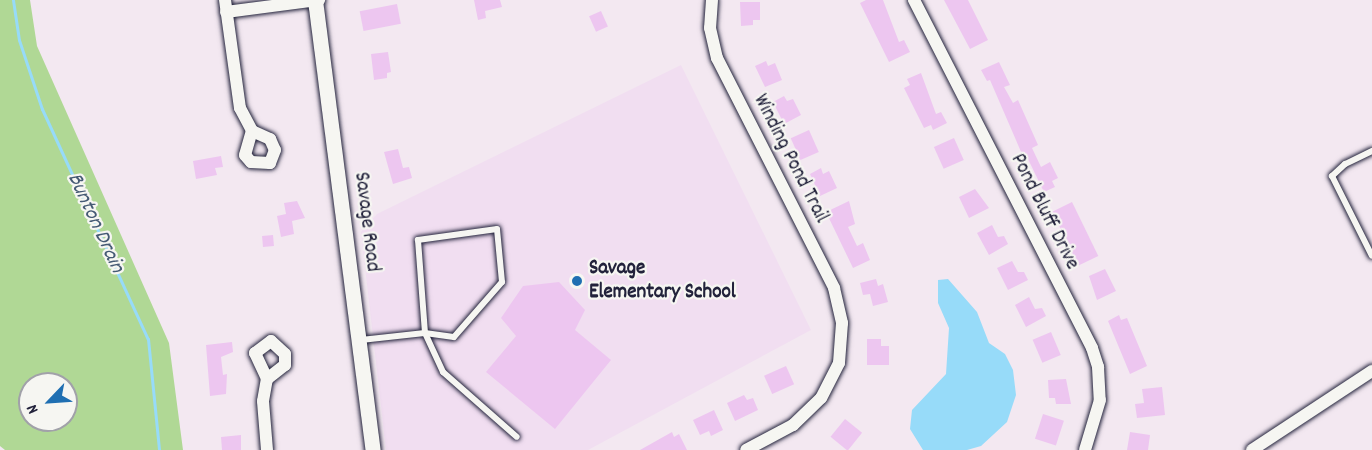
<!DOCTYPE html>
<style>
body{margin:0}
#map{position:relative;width:1372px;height:450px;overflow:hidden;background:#f3e8f1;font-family:Dekko,sans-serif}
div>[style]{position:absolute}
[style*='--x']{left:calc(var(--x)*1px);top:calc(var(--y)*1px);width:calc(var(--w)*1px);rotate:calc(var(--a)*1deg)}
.built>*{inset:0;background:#f1def1}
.green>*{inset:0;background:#b0d895}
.water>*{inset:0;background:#97dbf9}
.stream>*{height:3px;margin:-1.5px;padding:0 1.5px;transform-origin:1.5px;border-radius:1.5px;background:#97dbf9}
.building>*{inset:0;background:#edc6f0;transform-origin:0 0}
.roads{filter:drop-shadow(0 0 2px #22223b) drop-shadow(0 0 2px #22223b)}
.service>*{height:6px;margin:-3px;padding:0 3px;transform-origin:3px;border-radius:3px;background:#f6f6f2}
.minor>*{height:12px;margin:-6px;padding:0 6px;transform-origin:6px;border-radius:6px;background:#f6f6f2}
.tertiary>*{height:15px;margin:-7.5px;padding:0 7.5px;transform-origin:7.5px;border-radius:7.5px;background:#f6f6f2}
.dots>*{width:16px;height:16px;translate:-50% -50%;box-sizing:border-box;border:3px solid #f6f6f2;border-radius:50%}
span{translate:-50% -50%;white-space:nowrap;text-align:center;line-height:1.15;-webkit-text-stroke:4.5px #f6f6f2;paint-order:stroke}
.street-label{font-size:21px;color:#22223b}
.poi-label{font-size:21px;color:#22223b;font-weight:700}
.left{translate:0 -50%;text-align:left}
.water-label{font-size:22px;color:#455a74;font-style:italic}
.north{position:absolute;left:18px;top:372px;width:60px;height:60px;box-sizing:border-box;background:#f6f6f2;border:2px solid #a1a1a9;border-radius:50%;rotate:245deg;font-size:16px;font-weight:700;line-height:24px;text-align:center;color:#22223b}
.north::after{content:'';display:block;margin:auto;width:21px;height:27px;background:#1f6fb2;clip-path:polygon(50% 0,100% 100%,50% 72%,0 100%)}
</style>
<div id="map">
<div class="built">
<i style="clip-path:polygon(681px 65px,811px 330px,588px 450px,386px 450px,361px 232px,377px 214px)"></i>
</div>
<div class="green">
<i style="clip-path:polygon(evenodd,0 0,30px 0,37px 46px,169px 343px,183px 450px,5px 450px,0 446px,0 0,30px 384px,66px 384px,66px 420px,30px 420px,30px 384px)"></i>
</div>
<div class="water">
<i style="clip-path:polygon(948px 279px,977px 312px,989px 343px,1005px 354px,1013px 370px,1016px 395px,1007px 422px,981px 446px,967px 450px,923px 450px,910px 429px,912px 410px,946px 374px,949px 328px,938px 303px,938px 280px)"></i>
</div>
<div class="stream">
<i style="--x:13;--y:0;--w:40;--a:81.5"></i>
<i style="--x:19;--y:40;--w:73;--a:71.6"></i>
<i style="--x:42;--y:109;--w:253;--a:65.3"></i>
<i style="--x:148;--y:339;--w:112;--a:84.3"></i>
</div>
<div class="building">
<i style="clip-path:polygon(474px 0,500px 0,502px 7px,485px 11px,486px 18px,478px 20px)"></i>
<i style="clip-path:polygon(866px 0,883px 0,899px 42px,904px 40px,910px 52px,889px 62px,860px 3px)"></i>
<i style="clip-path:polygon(944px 0,968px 0,988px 40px,970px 49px)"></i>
<i style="clip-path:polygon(740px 2px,760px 2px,760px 20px,753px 20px,753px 25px,741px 26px)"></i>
<i style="left:397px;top:4px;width:20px;height:38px;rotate:79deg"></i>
<i style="left:601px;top:11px;width:17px;height:13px;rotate:66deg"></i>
<i style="clip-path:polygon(388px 52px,391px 72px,387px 73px,387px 78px,374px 80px,371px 54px)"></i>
<i style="clip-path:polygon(766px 61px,768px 66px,775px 63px,782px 80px,765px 87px,755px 66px)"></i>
<i style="clip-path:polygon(999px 62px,1010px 85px,1004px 87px,1013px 103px,1018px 100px,1038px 145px,1032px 148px,1041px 167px,1050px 162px,1058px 178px,1052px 181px,1055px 187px,1044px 192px,1028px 159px,1025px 161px,990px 80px,987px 81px,981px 70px)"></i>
<i style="clip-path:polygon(921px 73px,936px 114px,941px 112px,947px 123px,933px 130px,931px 125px,924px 128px,904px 88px,910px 85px,907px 79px)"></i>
<i style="clip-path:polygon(784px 96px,787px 101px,793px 99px,801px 115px,784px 124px,773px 102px)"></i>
<i style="left:809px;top:130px;width:24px;height:20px;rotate:66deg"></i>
<i style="left:954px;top:138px;width:24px;height:22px;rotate:66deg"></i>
<i style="clip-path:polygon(398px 149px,403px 168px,409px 167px,412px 178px,393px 184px,384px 152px)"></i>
<i style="clip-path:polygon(221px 156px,223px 167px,215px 168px,217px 175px,196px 179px,193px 161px)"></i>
<i style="clip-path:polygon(821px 168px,823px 174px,829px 171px,837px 188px,820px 196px,810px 174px)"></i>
<i style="clip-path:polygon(975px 189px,989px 208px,969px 218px,959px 197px)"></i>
<i style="clip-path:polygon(297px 201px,305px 218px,292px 221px,294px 234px,281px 237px,277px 216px,286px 214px,284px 203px)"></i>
<i style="clip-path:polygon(849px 201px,855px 224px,848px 227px,857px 246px,863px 243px,870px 260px,853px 268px,826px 212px)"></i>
<i style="left:1072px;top:202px;width:60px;height:22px;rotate:64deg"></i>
<i style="clip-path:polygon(992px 225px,998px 237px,1004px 236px,1008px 244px,989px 255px,977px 233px)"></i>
<i style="left:273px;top:235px;width:11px;height:11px;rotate:85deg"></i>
<i style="clip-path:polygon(1012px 261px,1018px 272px,1024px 272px,1028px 280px,1008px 290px,997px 268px)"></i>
<i style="clip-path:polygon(1105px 269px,1116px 291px,1097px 300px,1089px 276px)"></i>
<i style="clip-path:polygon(876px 279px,878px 286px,883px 284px,888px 302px,873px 306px,870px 294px,863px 295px,860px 283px)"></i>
<i style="clip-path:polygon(559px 282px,585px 310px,575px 330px,611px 360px,555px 429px,486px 372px,516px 336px,501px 318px,523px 286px)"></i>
<i style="clip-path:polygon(1029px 297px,1035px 309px,1042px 308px,1046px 316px,1026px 327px,1015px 305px)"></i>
<i style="clip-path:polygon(1119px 315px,1121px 320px,1127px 318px,1147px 366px,1130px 374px,1108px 321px)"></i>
<i style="left:1051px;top:332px;width:25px;height:20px;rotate:67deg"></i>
<i style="clip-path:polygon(867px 339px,881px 339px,881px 346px,889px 346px,889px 365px,867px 365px)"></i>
<i style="clip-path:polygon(232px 342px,233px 352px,221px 357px,223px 375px,227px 374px,226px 394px,210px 396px,206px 345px)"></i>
<i style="left:786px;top:366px;width:20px;height:24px;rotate:66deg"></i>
<i style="clip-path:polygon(1066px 379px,1071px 404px,1056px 404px,1055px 398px,1049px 398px,1048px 380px)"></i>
<i style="clip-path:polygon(1162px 387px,1165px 415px,1137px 418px,1135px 404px,1144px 403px,1142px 389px)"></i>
<i style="clip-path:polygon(744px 395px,747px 400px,753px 398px,758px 410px,735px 421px,727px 403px)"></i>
<i style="clip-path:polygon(714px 410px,723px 430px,711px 436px,709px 431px,700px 435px,693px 420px)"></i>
<i style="left:1043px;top:414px;width:22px;height:26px;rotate:18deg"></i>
<i style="left:845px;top:419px;width:22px;height:23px;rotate:39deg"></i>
<i style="clip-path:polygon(672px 432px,674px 437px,679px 434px,687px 450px,640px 450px)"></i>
<i style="clip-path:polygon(1130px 432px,1150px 435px,1148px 450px,1127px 450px)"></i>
<i style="clip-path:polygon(241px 435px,241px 450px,222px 450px,221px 437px)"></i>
</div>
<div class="roads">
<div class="service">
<i style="--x:1372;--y:151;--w:30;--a:154"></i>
<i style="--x:1345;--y:164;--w:18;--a:137"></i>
<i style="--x:1332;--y:176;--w:89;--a:63.4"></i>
<i style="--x:361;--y:340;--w:64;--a:-6.2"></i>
<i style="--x:425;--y:333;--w:29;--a:8"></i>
<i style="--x:454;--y:337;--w:73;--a:-48.9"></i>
<i style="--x:502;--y:282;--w:53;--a:-95.4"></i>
<i style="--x:497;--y:229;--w:80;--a:172.1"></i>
<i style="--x:418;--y:240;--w:93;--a:85.7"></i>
<i style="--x:425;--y:333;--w:43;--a:65.2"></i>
<i style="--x:443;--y:372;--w:98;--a:41.3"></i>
</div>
<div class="minor">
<i style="--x:225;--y:0;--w:109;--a:82.1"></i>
<i style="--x:240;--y:108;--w:26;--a:62"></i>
<i style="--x:252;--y:131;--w:20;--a:24"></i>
<i style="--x:270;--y:139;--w:12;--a:66"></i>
<i style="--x:275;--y:150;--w:14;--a:111"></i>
<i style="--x:270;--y:163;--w:19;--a:-177"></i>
<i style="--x:251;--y:162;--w:9;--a:-131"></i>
<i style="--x:245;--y:155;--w:25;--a:-74"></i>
<i style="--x:712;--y:0;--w:28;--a:94"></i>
<i style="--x:710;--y:28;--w:31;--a:77"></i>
<i style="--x:717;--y:58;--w:258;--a:63"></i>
<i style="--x:834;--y:288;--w:36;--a:77"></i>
<i style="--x:842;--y:323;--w:40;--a:94.3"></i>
<i style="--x:839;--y:363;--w:39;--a:117"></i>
<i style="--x:821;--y:398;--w:39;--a:136"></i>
<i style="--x:793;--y:425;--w:53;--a:152"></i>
<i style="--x:914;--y:0;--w:391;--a:62.9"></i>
<i style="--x:1092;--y:348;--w:20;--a:72"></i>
<i style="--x:1098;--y:367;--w:33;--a:87"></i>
<i style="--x:1100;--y:400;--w:52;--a:106.7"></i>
<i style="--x:226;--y:12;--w:94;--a:-7.4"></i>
<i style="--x:267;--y:450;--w:49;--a:-94.7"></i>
<i style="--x:263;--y:401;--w:22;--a:-80"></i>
<i style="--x:267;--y:379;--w:23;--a:-38"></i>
<i style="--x:285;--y:365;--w:11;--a:-90"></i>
<i style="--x:285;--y:354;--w:19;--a:-137"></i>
<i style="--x:271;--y:341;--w:20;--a:143"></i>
<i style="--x:255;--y:353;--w:29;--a:65"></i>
<i style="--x:1252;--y:450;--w:144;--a:-33.4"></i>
</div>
<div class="tertiary">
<i style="--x:315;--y:0;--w:454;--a:82.7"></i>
</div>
</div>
<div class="dots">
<i style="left:577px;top:281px;background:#1f6fb2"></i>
</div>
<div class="street-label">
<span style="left:790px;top:159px;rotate:63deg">Winding Pond Trail</span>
<span style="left:1044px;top:212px;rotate:63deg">Pond Bluff Drive</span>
<span style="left:366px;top:222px;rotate:83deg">Savage Road</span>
</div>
<div class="poi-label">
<span class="left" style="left:589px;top:281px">Savage<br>Elementary School</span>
</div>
<div class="water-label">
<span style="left:95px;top:223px;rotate:65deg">Bunton Drain</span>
</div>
<div class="north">N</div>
</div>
